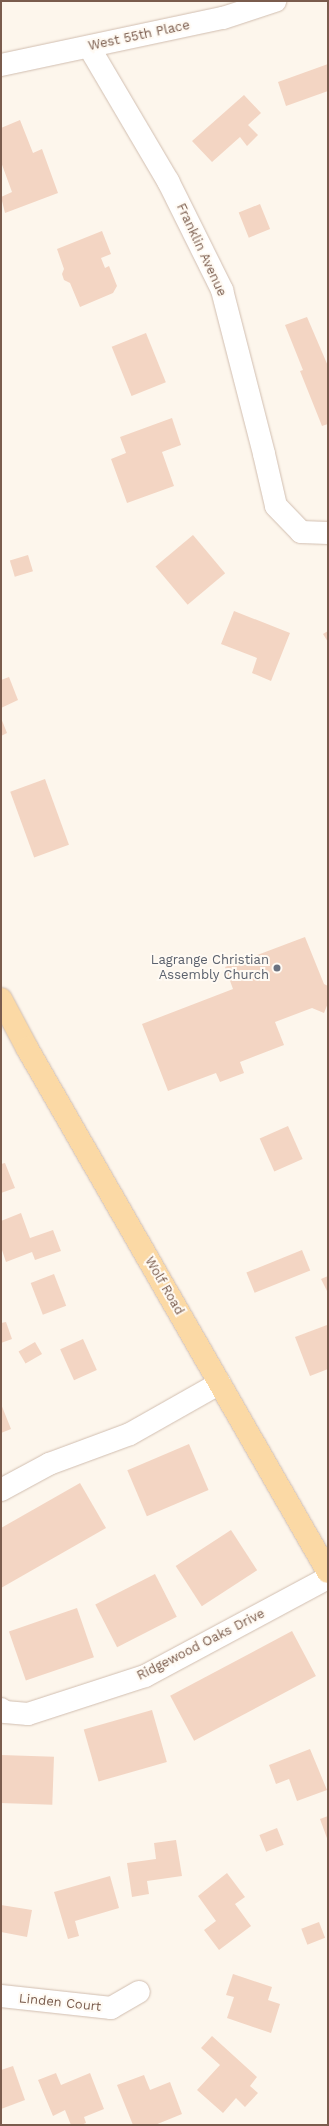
<!DOCTYPE html>
<style>
body{margin:0}
#map{position:relative;width:329px;height:2126px;overflow:hidden;background:#fdf6ec;font-family:"Work Sans",sans-serif}
div>[style]{position:absolute}
[style*='--x']{left:calc(var(--x)*1px);top:calc(var(--y)*1px);width:calc(var(--w)*1px);rotate:calc(var(--a)*1deg)}
.building>*{inset:0;background:#f3d5c3;transform-origin:0 0}
.roads{filter:drop-shadow(0 0 1px #d1beb0) drop-shadow(0 0 1px #d1beb0)}
.minor>*{height:22px;margin:-11px;padding:0 11px;transform-origin:11px;border-radius:11px;background:#fff}
.major>*{height:22px;margin:-11px;padding:0 11px;transform-origin:11px;border-radius:11px;background:#fbd9a5}
.dots>*{width:11px;height:11px;translate:-50% -50%;box-sizing:border-box;border:2px solid #fffaf3;border-radius:50%}
span{translate:-50% -50%;white-space:nowrap;text-align:center;line-height:1.15;-webkit-text-stroke:4px #fffaf3;paint-order:stroke}
.street-label{font-size:13px;color:#7a5c4d}
.worship-label{font-size:13px;color:#5b616d}
.right{translate:-100% -50%;text-align:right}
.frame{position:absolute;inset:0;border:2px solid #7a5c4d;pointer-events:none}
</style>
<div id="map">
<div class="building">
<i style="clip-path:polygon(328px 64px,328px 91px,286px 106px,278px 82px)"></i>
<i style="clip-path:polygon(244px 95px,261px 113px,248px 125px,258px 135px,247px 146px,240px 137px,212px 162px,192px 141px)"></i>
<i style="clip-path:polygon(20px 120px,33px 153px,42px 149px,58px 193px,5px 213px,1px 197px,12px 192px,1px 162px,1px 128px)"></i>
<i style="left:260px;top:204px;width:27px;height:23px;rotate:68deg"></i>
<i style="clip-path:polygon(102px 231px,111px 254px,101px 258px,105px 268px,109px 266px,117px 286px,113px 293px,80px 307px,70px 283px,64px 280px,62px 274px,64px 269px,57px 249px)"></i>
<i style="clip-path:polygon(307px 317px,328px 366px,328px 424px,322px 426px,300px 371px,303px 370px,285px 325px)"></i>
<i style="left:146px;top:333px;width:53px;height:37px;rotate:68deg"></i>
<i style="clip-path:polygon(172px 418px,181px 445px,162px 452px,174px 486px,127px 503px,111px 459px,126px 453px,120px 437px)"></i>
<i style="left:193px;top:535px;width:50px;height:49px;rotate:50deg"></i>
<i style="left:28px;top:555px;width:17px;height:19px;rotate:73deg"></i>
<i style="clip-path:polygon(234px 611px,290px 633px,271px 681px,252px 673px,257px 658px,221px 644px)"></i>
<i style="clip-path:polygon(328px 631px,328px 642px,323px 634px)"></i>
<i style="clip-path:polygon(9px 677px,18px 700px,1px 708px,1px 680px)"></i>
<i style="clip-path:polygon(1px 718px,7px 733px,1px 736px)"></i>
<i style="left:45px;top:779px;width:70px;height:37px;rotate:70deg"></i>
<i style="clip-path:polygon(305px 937px,324px 984px,328px 986px,328px 1003px,324px 1013px,312px 1008px,275px 1022px,284px 1045px,240px 1062px,244px 1073px,220px 1082px,216px 1073px,168px 1091px,142px 1024px,233px 989px,225px 967px)"></i>
<i style="left:288px;top:1126px;width:36px;height:31px;rotate:66deg"></i>
<i style="clip-path:polygon(5px 1163px,15px 1188px,1px 1193px,1px 1164px)"></i>
<i style="clip-path:polygon(21px 1213px,30px 1238px,53px 1230px,61px 1251px,35px 1260px,32px 1252px,6px 1262px,1px 1247px,1px 1221px)"></i>
<i style="left:302px;top:1250px;width:22px;height:60px;rotate:68deg"></i>
<i style="left:54px;top:1274px;width:34px;height:25px;rotate:69deg"></i>
<i style="clip-path:polygon(328px 1276px,328px 1291px,327px 1291px,321px 1279px)"></i>
<i style="clip-path:polygon(6px 1322px,12px 1339px,1px 1343px,1px 1323px)"></i>
<i style="clip-path:polygon(327px 1325px,328px 1369px,310px 1376px,295px 1337px)"></i>
<i style="left:83px;top:1339px;width:34px;height:25px;rotate:66deg"></i>
<i style="left:35px;top:1342px;width:14px;height:19px;rotate:60deg"></i>
<i style="clip-path:polygon(1px 1404px,11px 1429px,1px 1433px)"></i>
<i style="left:189px;top:1444px;width:50px;height:67px;rotate:67deg"></i>
<i style="clip-path:polygon(80px 1483px,106px 1528px,1px 1588px,1px 1528px)"></i>
<i style="left:231px;top:1530px;width:48px;height:66px;rotate:57deg"></i>
<i style="left:155px;top:1574px;width:48px;height:67px;rotate:63deg"></i>
<i style="left:77px;top:1608px;width:52px;height:72px;rotate:71deg"></i>
<i style="left:292px;top:1631px;width:51px;height:138px;rotate:62deg"></i>
<i style="left:152px;top:1710px;width:54px;height:71px;rotate:74deg"></i>
<i style="clip-path:polygon(310px 1749px,327px 1790px,297px 1801px,289px 1779px,276px 1784px,269px 1765px)"></i>
<i style="left:1px;top:1755px;width:53px;height:48px;rotate:2deg"></i>
<i style="clip-path:polygon(328px 1816px,328px 1841px,320px 1819px)"></i>
<i style="left:277px;top:1828px;width:18px;height:19px;rotate:68deg"></i>
<i style="clip-path:polygon(176px 1840px,182px 1876px,147px 1881px,149px 1894px,132px 1897px,127px 1863px,156px 1859px,154px 1843px)"></i>
<i style="clip-path:polygon(227px 1873px,245px 1897px,235px 1904px,251px 1926px,219px 1950px,204px 1930px,216px 1921px,198px 1896px)"></i>
<i style="clip-path:polygon(110px 1876px,119px 1908px,75px 1921px,79px 1936px,68px 1939px,54px 1892px)"></i>
<i style="clip-path:polygon(1px 1905px,32px 1910px,27px 1937px,1px 1932px)"></i>
<i style="left:319px;top:1922px;width:17px;height:19px;rotate:69deg"></i>
<i style="clip-path:polygon(233px 1974px,272px 1987px,268px 2000px,280px 2004px,271px 2033px,227px 2018px,234px 1997px,226px 1995px)"></i>
<i style="clip-path:polygon(212px 2036px,257px 2077px,250px 2086px,258px 2093px,245px 2107px,236px 2098px,223px 2113px,197px 2090px,220px 2065px,201px 2048px)"></i>
<i style="clip-path:polygon(13px 2066px,25px 2100px,1px 2109px,1px 2070px)"></i>
<i style="clip-path:polygon(56px 2073px,61px 2085px,90px 2073px,104px 2109px,84px 2117px,86px 2123px,81px 2125px,71px 2125px,65px 2110px,53px 2116px,38px 2080px)"></i>
<i style="clip-path:polygon(144px 2075px,150px 2090px,170px 2082px,182px 2114px,155px 2125px,133px 2125px,117px 2085px)"></i>
</div>
<div class="roads">
<div class="minor">
<i style="--x:89;--y:47;--w:156;--a:59.5"></i>
<i style="--x:168;--y:181;--w:122;--a:63.6"></i>
<i style="--x:222;--y:290;--w:169;--a:75.6"></i>
<i style="--x:264;--y:454;--w:53;--a:77"></i>
<i style="--x:276;--y:506;--w:36;--a:46"></i>
<i style="--x:301;--y:532;--w:27;--a:2"></i>
<i style="--x:1;--y:65;--w:227;--a:-12"></i>
<i style="--x:223;--y:18;--w:55;--a:-18.1"></i>
<i style="--x:1;--y:1490;--w:55;--a:-28.4"></i>
<i style="--x:49;--y:1464;--w:86;--a:-20.3"></i>
<i style="--x:130;--y:1434;--w:103;--a:-29.5"></i>
<i style="--x:1;--y:1709;--w:5;--a:37"></i>
<i style="--x:5;--y:1712;--w:23;--a:5"></i>
<i style="--x:28;--y:1714;--w:123;--a:-18"></i>
<i style="--x:145;--y:1676;--w:208;--a:-28.2"></i>
<i style="--x:1;--y:1996;--w:111;--a:6.2"></i>
<i style="--x:111;--y:2008;--w:32;--a:-30"></i>
</div>
<div class="major">
<i style="--x:1;--y:999;--w:55;--a:62"></i>
<i style="--x:27;--y:1048;--w:604;--a:60.13"></i>
</div>
</div>
<div class="dots">
<i style="left:277px;top:968px;background:#6b7280"></i>
</div>
<div class="street-label">
<span style="left:139px;top:36px;rotate:-12deg">West 55th Place</span>
<span style="left:201px;top:250px;rotate:65deg">Franklin Avenue</span>
<span style="left:164px;top:1286px;rotate:60deg">Wolf Road</span>
<span style="left:201px;top:1645px;rotate:-27deg">Ridgewood Oaks Drive</span>
<span style="left:60px;top:2003px;rotate:6deg">Linden Court</span>
</div>
<div class="worship-label">
<span class="right" style="left:269px;top:968px">Lagrange Christian<br>Assembly Church</span>
</div>
<div class="frame"></div>
</div>
